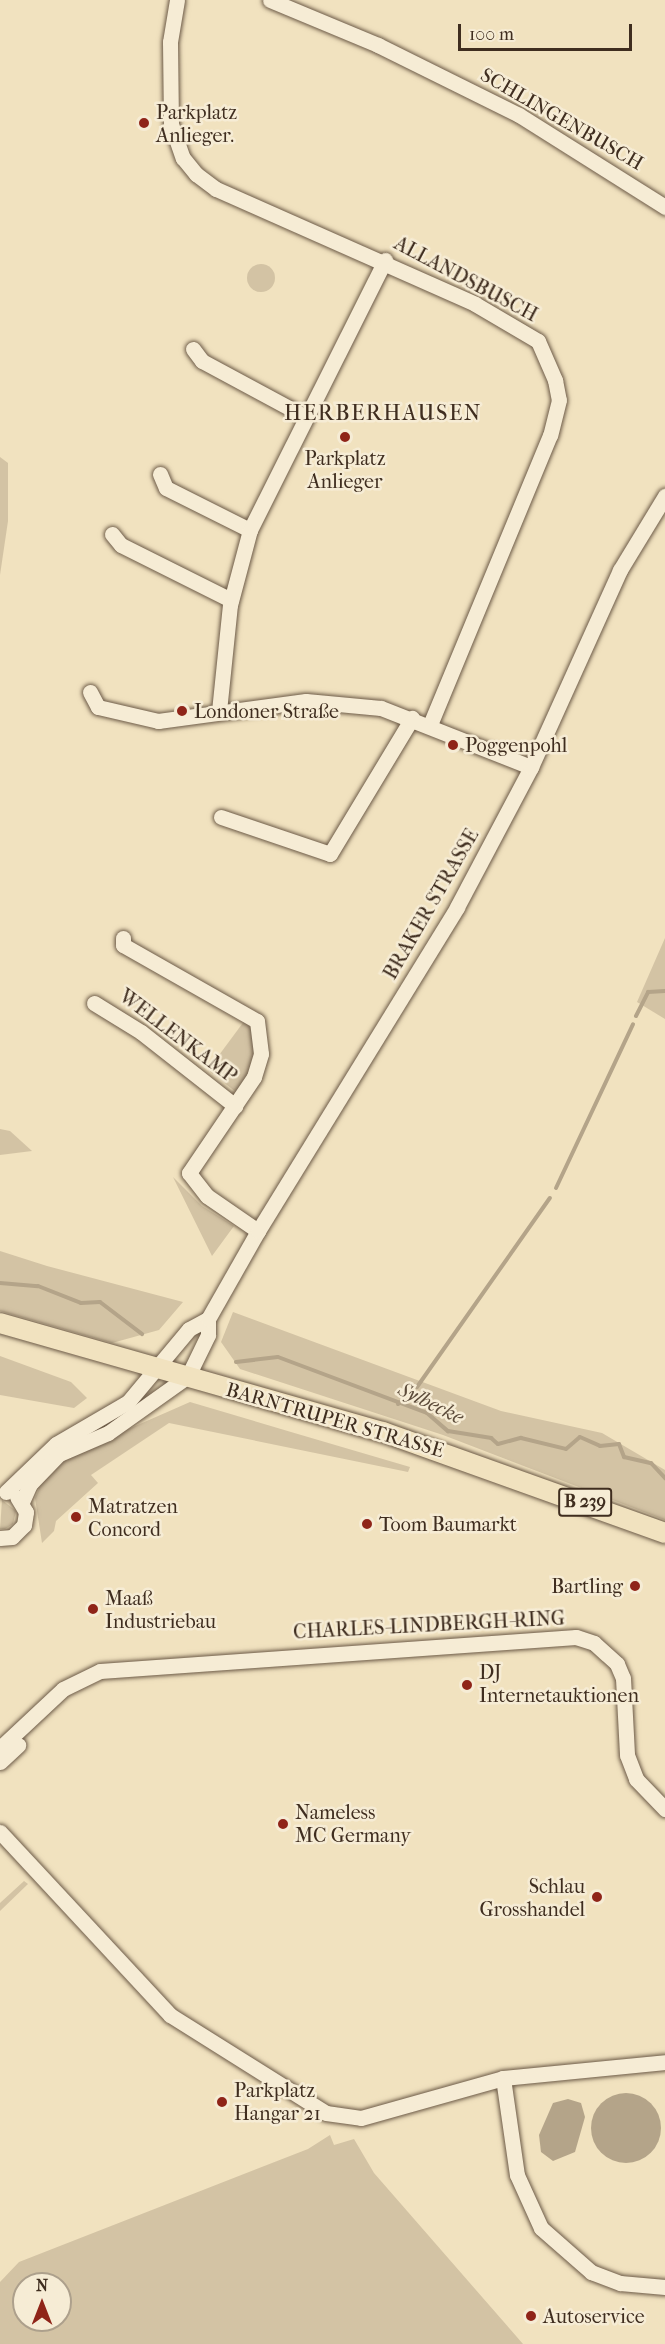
<!DOCTYPE html>
<meta charset="utf-8">
<style>
body{margin:0}
#map{position:relative;width:665px;height:2344px;overflow:hidden;background:#f1e2bf;font-family:"IM FELL French Canon",serif}
div>[style]{position:absolute}
[style*='--x']{left:calc(var(--x)*1px);top:calc(var(--y)*1px);width:calc(var(--w)*1px);rotate:calc(var(--a)*1deg)}
.green>*{inset:0;background:#d3c3a4}
.round{border-radius:50%}
.water>*{inset:0;background:#b4a489}
.stream>*{height:4px;margin:-2px;padding:0 2px;transform-origin:2px;border-radius:2px;background:#b4a489}
.roads{filter:drop-shadow(0 0 2px #6c5a47) drop-shadow(0 0 2px #6c5a47)}
.minor>*{height:15px;margin:-7.5px;padding:0 7.5px;transform-origin:7.5px;border-radius:7.5px;background:#f6ecd5}
.major>*{height:20px;margin:-10px;padding:0 10px;transform-origin:10px;border-radius:10px;background:#f1e2bf}
.dots>*{width:16px;height:16px;translate:-50% -50%;box-sizing:border-box;border:3px solid #f6ecd5;border-radius:50%}
span{translate:-50% -50%;white-space:nowrap;text-align:center;line-height:1.15;-webkit-text-stroke:5px #f6ecd5;paint-order:stroke}
.shield-label span{padding:2px 4px;background:#f6ecd5;border:2px solid;border-radius:4px;-webkit-text-stroke-width:0}
.shield-label{font-size:18px;color:#3f2d1f;font-weight:700}
.poi-label{font-size:20px;color:#3f2d1f}
.left{translate:0 -50%;text-align:left}
.right{translate:-100% -50%;text-align:right}
.street-label{font-size:20px;color:#3f2d1f}
.water-label{font-size:21px;color:#5c4b3a;font-style:italic}
.quarter-label{font-size:22px;color:#3f2d1f;letter-spacing:1.5px}
.north{position:absolute;left:12px;top:2272px;width:60px;height:60px;box-sizing:border-box;background:#f6ecd5;border:2px solid #ada08c;border-radius:50%;rotate:0deg;font-size:16px;font-weight:700;line-height:24px;text-align:center;color:#3f2d1f}
.north::after{content:'';display:block;margin:auto;width:21px;height:27px;background:#8f2418;clip-path:polygon(50% 0,100% 100%,50% 72%,0 100%)}
.scale{position:absolute;left:458px;top:24px;width:174px;height:27px;box-sizing:border-box;border:3px solid #3f2d1f;border-top:0;padding-left:8px;font-size:18px;line-height:21px;white-space:nowrap;color:#3f2d1f;-webkit-text-stroke:4px #f6ecd5;paint-order:stroke}
</style>
<div id="map">
<div class="green">
<i class="round" style="left:247px;top:264px;width:28px;height:28px"></i>
<i style="clip-path:polygon(0 457px,8px 463px,8px 521px,0 575px)"></i>
<i style="clip-path:polygon(665px 938px,665px 1019px,637px 1002px)"></i>
<i style="clip-path:polygon(245px 1020px,257px 1040px,248px 1074px,236px 1092px,208px 1070px)"></i>
<i style="clip-path:polygon(0 1129px,10px 1131px,32px 1151px,0 1155px)"></i>
<i style="clip-path:polygon(173px 1177px,202px 1206px,234px 1226px,212px 1256px)"></i>
<i style="clip-path:polygon(0 1251px,47px 1266px,183px 1302px,159px 1330px,112px 1343px,0 1311px)"></i>
<i style="clip-path:polygon(233px 1312px,501px 1411px,602px 1433px,665px 1470px,665px 1520px,443px 1435px,240px 1369px,221px 1342px)"></i>
<i style="clip-path:polygon(0 1356px,71px 1382px,87px 1398px,74px 1408px,0 1395px)"></i>
<i style="clip-path:polygon(190px 1402px,291px 1432px,410px 1467px,408px 1472px,169px 1423px,91px 1475px,98px 1483px,56px 1521px,54px 1531px,42px 1543px,35px 1498px,39px 1489px,34px 1483px,58px 1460px)"></i>
<i style="clip-path:polygon(2px 1500px,16px 1511px,13px 1524px,5px 1529px,0 1529px)"></i>
<i style="clip-path:polygon(24px 1881px,28px 1884px,0 1911px,0 1903px)"></i>
<i style="clip-path:polygon(evenodd,330px 2135px,334px 2145px,354px 2139px,374px 2173px,523px 2344px,0 2344px,0 2282px,19px 2262px,308px 2149px,330px 2135px,24px 2284px,60px 2284px,60px 2320px,24px 2320px,24px 2284px)"></i>
</div>
<div class="water">
<i class="round" style="left:591px;top:2093px;width:70px;height:70px"></i>
<i style="clip-path:polygon(568px 2099px,581px 2103px,585px 2117px,575px 2152px,553px 2161px,541px 2152px,539px 2135px,553px 2103px)"></i>
</div>
<div class="stream">
<i style="--x:636;--y:1016;--w:27;--a:-63"></i>
<i style="--x:648;--y:992;--w:17;--a:-3"></i>
<i style="--x:556;--y:1188;--w:181;--a:-64.8"></i>
<i style="--x:0;--y:1283;--w:38;--a:5"></i>
<i style="--x:38;--y:1286;--w:46;--a:21.6"></i>
<i style="--x:81;--y:1303;--w:19;--a:-3"></i>
<i style="--x:100;--y:1302;--w:53;--a:37.3"></i>
<i style="--x:236;--y:1362;--w:42;--a:-6.8"></i>
<i style="--x:278;--y:1357;--w:159;--a:20.6"></i>
<i style="--x:427;--y:1413;--w:28;--a:41"></i>
<i style="--x:448;--y:1431;--w:44;--a:9.2"></i>
<i style="--x:491;--y:1438;--w:9;--a:41"></i>
<i style="--x:498;--y:1444;--w:24;--a:-15"></i>
<i style="--x:521;--y:1438;--w:46;--a:13.7"></i>
<i style="--x:566;--y:1449;--w:18;--a:-41"></i>
<i style="--x:580;--y:1437;--w:22;--a:24"></i>
<i style="--x:600;--y:1446;--w:19;--a:-6"></i>
<i style="--x:619;--y:1444;--w:14;--a:69"></i>
<i style="--x:624;--y:1457;--w:28;--a:13"></i>
<i style="--x:651;--y:1463;--w:21;--a:47"></i>
<i style="--x:417;--y:1387;--w:231;--a:-54.9"></i>
<i style="--x:398;--y:1404;--w:16;--a:-35"></i>
</div>
<div class="roads">
<div class="minor">
<i style="--x:177;--y:0;--w:43;--a:99.5"></i>
<i style="--x:170;--y:42;--w:82;--a:89.3"></i>
<i style="--x:171;--y:124;--w:36;--a:71"></i>
<i style="--x:183;--y:158;--w:21;--a:51"></i>
<i style="--x:196;--y:174;--w:25;--a:37"></i>
<i style="--x:216;--y:189;--w:283;--a:23.9"></i>
<i style="--x:475;--y:304;--w:73;--a:30.4"></i>
<i style="--x:538;--y:341;--w:43;--a:66.4"></i>
<i style="--x:555;--y:380;--w:20;--a:79"></i>
<i style="--x:559;--y:400;--w:36;--a:104"></i>
<i style="--x:550;--y:435;--w:314;--a:112.5"></i>
<i style="--x:270;--y:0;--w:117;--a:22.6"></i>
<i style="--x:378;--y:45;--w:157;--a:26.4"></i>
<i style="--x:519;--y:115;--w:173;--a:32.2"></i>
<i style="--x:193;--y:349;--w:15;--a:53"></i>
<i style="--x:202;--y:361;--w:116;--a:28.3"></i>
<i style="--x:160;--y:474;--w:15;--a:67"></i>
<i style="--x:166;--y:488;--w:94;--a:26.6"></i>
<i style="--x:112;--y:534;--w:14;--a:51"></i>
<i style="--x:121;--y:545;--w:123;--a:26.6"></i>
<i style="--x:90;--y:692;--w:17;--a:62"></i>
<i style="--x:98;--y:707;--w:62;--a:13.1"></i>
<i style="--x:158;--y:721;--w:149;--a:-7.7"></i>
<i style="--x:306;--y:701;--w:75;--a:5.3"></i>
<i style="--x:381;--y:708;--w:161;--a:21.5"></i>
<i style="--x:219;--y:711;--w:107;--a:-84.1"></i>
<i style="--x:230;--y:605;--w:78;--a:-75.1"></i>
<i style="--x:250;--y:530;--w:302;--a:-63.4"></i>
<i style="--x:221;--y:817;--w:115;--a:18.7"></i>
<i style="--x:330;--y:854;--w:159;--a:-58.9"></i>
<i style="--x:123;--y:938;--w:7;--a:90"></i>
<i style="--x:123;--y:945;--w:154;--a:29.6"></i>
<i style="--x:257;--y:1021;--w:33;--a:83"></i>
<i style="--x:261;--y:1054;--w:24;--a:107"></i>
<i style="--x:254;--y:1077;--w:116;--a:124.1"></i>
<i style="--x:189;--y:1173;--w:29;--a:52"></i>
<i style="--x:207;--y:1196;--w:62;--a:34.5"></i>
<i style="--x:94;--y:1003;--w:55;--a:31.7"></i>
<i style="--x:141;--y:1032;--w:120;--a:38.2"></i>
<i style="--x:6;--y:1492;--w:69;--a:-43.8"></i>
<i style="--x:56;--y:1444;--w:83;--a:-30.3"></i>
<i style="--x:128;--y:1402;--w:95;--a:-50.1"></i>
<i style="--x:189;--y:1329;--w:21;--a:-28"></i>
<i style="--x:22;--y:1502;--w:20;--a:-66"></i>
<i style="--x:30;--y:1484;--w:42;--a:-46"></i>
<i style="--x:59;--y:1454;--w:53;--a:-23.2"></i>
<i style="--x:108;--y:1433;--w:98;--a:-35.5"></i>
<i style="--x:188;--y:1376;--w:46;--a:-64"></i>
<i style="--x:208;--y:1335;--w:16;--a:-90"></i>
<i style="--x:208;--y:1319;--w:101;--a:-60.4"></i>
<i style="--x:258;--y:1231;--w:380;--a:-58.4"></i>
<i style="--x:457;--y:907;--w:158;--a:-62.1"></i>
<i style="--x:531;--y:767;--w:216;--a:-65.7"></i>
<i style="--x:620;--y:570;--w:87;--a:-58.7"></i>
<i style="--x:0;--y:1538;--w:12;--a:-5"></i>
<i style="--x:12;--y:1537;--w:17;--a:-45"></i>
<i style="--x:24;--y:1525;--w:13;--a:-81"></i>
<i style="--x:26;--y:1512;--w:17;--a:-121"></i>
<i style="--x:0;--y:1748;--w:86;--a:-43.1"></i>
<i style="--x:63;--y:1689;--w:41;--a:-25.9"></i>
<i style="--x:100;--y:1671;--w:477;--a:-4.1"></i>
<i style="--x:576;--y:1637;--w:19;--a:18"></i>
<i style="--x:594;--y:1643;--w:31;--a:42"></i>
<i style="--x:617;--y:1664;--w:15;--a:67"></i>
<i style="--x:623;--y:1678;--w:77;--a:87"></i>
<i style="--x:627;--y:1755;--w:26;--a:69"></i>
<i style="--x:636;--y:1779;--w:42;--a:46"></i>
<i style="--x:0;--y:1762;--w:25;--a:-43"></i>
<i style="--x:0;--y:1832;--w:250;--a:47.1"></i>
<i style="--x:170;--y:2015;--w:184;--a:32.1"></i>
<i style="--x:326;--y:2113;--w:35;--a:8"></i>
<i style="--x:361;--y:2118;--w:148;--a:-15.7"></i>
<i style="--x:503;--y:2078;--w:163;--a:-5.6"></i>
<i style="--x:503;--y:2078;--w:98;--a:81.8"></i>
<i style="--x:517;--y:2175;--w:58;--a:65.6"></i>
<i style="--x:541;--y:2228;--w:67;--a:41.3"></i>
<i style="--x:591;--y:2272;--w:31;--a:21"></i>
<i style="--x:620;--y:2283;--w:45;--a:5.1"></i>
</div>
<div class="major">
<i style="--x:0;--y:1323;--w:398;--a:15.9"></i>
<i style="--x:383;--y:1432;--w:300;--a:19.7"></i>
</div>
</div>
<div class="dots">
<i style="left:144px;top:123px;background:#8f2418"></i>
<i style="left:345px;top:437px;background:#8f2418"></i>
<i style="left:182px;top:711px;background:#8f2418"></i>
<i style="left:453px;top:745px;background:#8f2418"></i>
<i style="left:76px;top:1517px;background:#8f2418"></i>
<i style="left:367px;top:1524px;background:#8f2418"></i>
<i style="left:635px;top:1586px;background:#8f2418"></i>
<i style="left:93px;top:1609px;background:#8f2418"></i>
<i style="left:467px;top:1685px;background:#8f2418"></i>
<i style="left:283px;top:1824px;background:#8f2418"></i>
<i style="left:597px;top:1897px;background:#8f2418"></i>
<i style="left:222px;top:2102px;background:#8f2418"></i>
<i style="left:531px;top:2316px;background:#8f2418"></i>
</div>
<div class="shield-label">
<span style="left:585px;top:1502px">B 239</span>
</div>
<div class="poi-label">
<span class="left" style="left:156px;top:124px">Parkplatz<br>Anlieger.</span>
<span style="left:345px;top:470px">Parkplatz<br>Anlieger</span>
<span class="left" style="left:194px;top:711px">Londoner Straße</span>
<span class="left" style="left:465px;top:745px">Poggenpohl</span>
<span class="left" style="left:88px;top:1518px">Matratzen<br>Concord</span>
<span class="left" style="left:379px;top:1524px">Toom Baumarkt</span>
<span class="right" style="left:623px;top:1586px">Bartling</span>
<span class="left" style="left:105px;top:1610px">Maaß<br>Industriebau</span>
<span class="left" style="left:479px;top:1684px">DJ<br>Internetauktionen</span>
<span class="left" style="left:295px;top:1824px">Nameless<br>MC Germany</span>
<span class="right" style="left:585px;top:1898px">Schlau<br>Grosshandel</span>
<span class="left" style="left:234px;top:2102px">Parkplatz<br>Hangar 21</span>
<span class="left" style="left:543px;top:2316px">Autoservice</span>
</div>
<div class="street-label">
<span style="left:562px;top:119px;rotate:30deg">SCHLINGENBUSCH</span>
<span style="left:466px;top:279px;rotate:28deg">ALLANDSBUSCH</span>
<span style="left:431px;top:904px;rotate:-60deg">BRAKER STRASSE</span>
<span style="left:178px;top:1036px;rotate:37deg">WELLENKAMP</span>
<span style="left:335px;top:1420px;rotate:16deg">BARNTRUPER STRASSE</span>
<span style="left:429px;top:1625px;rotate:-3deg">CHARLES-LINDBERGH-RING</span>
</div>
<div class="water-label">
<span style="left:431px;top:1403px;rotate:26deg">Sylbecke</span>
</div>
<div class="quarter-label">
<span style="left:383px;top:414px">HERBERHAUSEN</span>
</div>
<div class="north">N</div>
<div class="scale">100 m</div>
</div>
